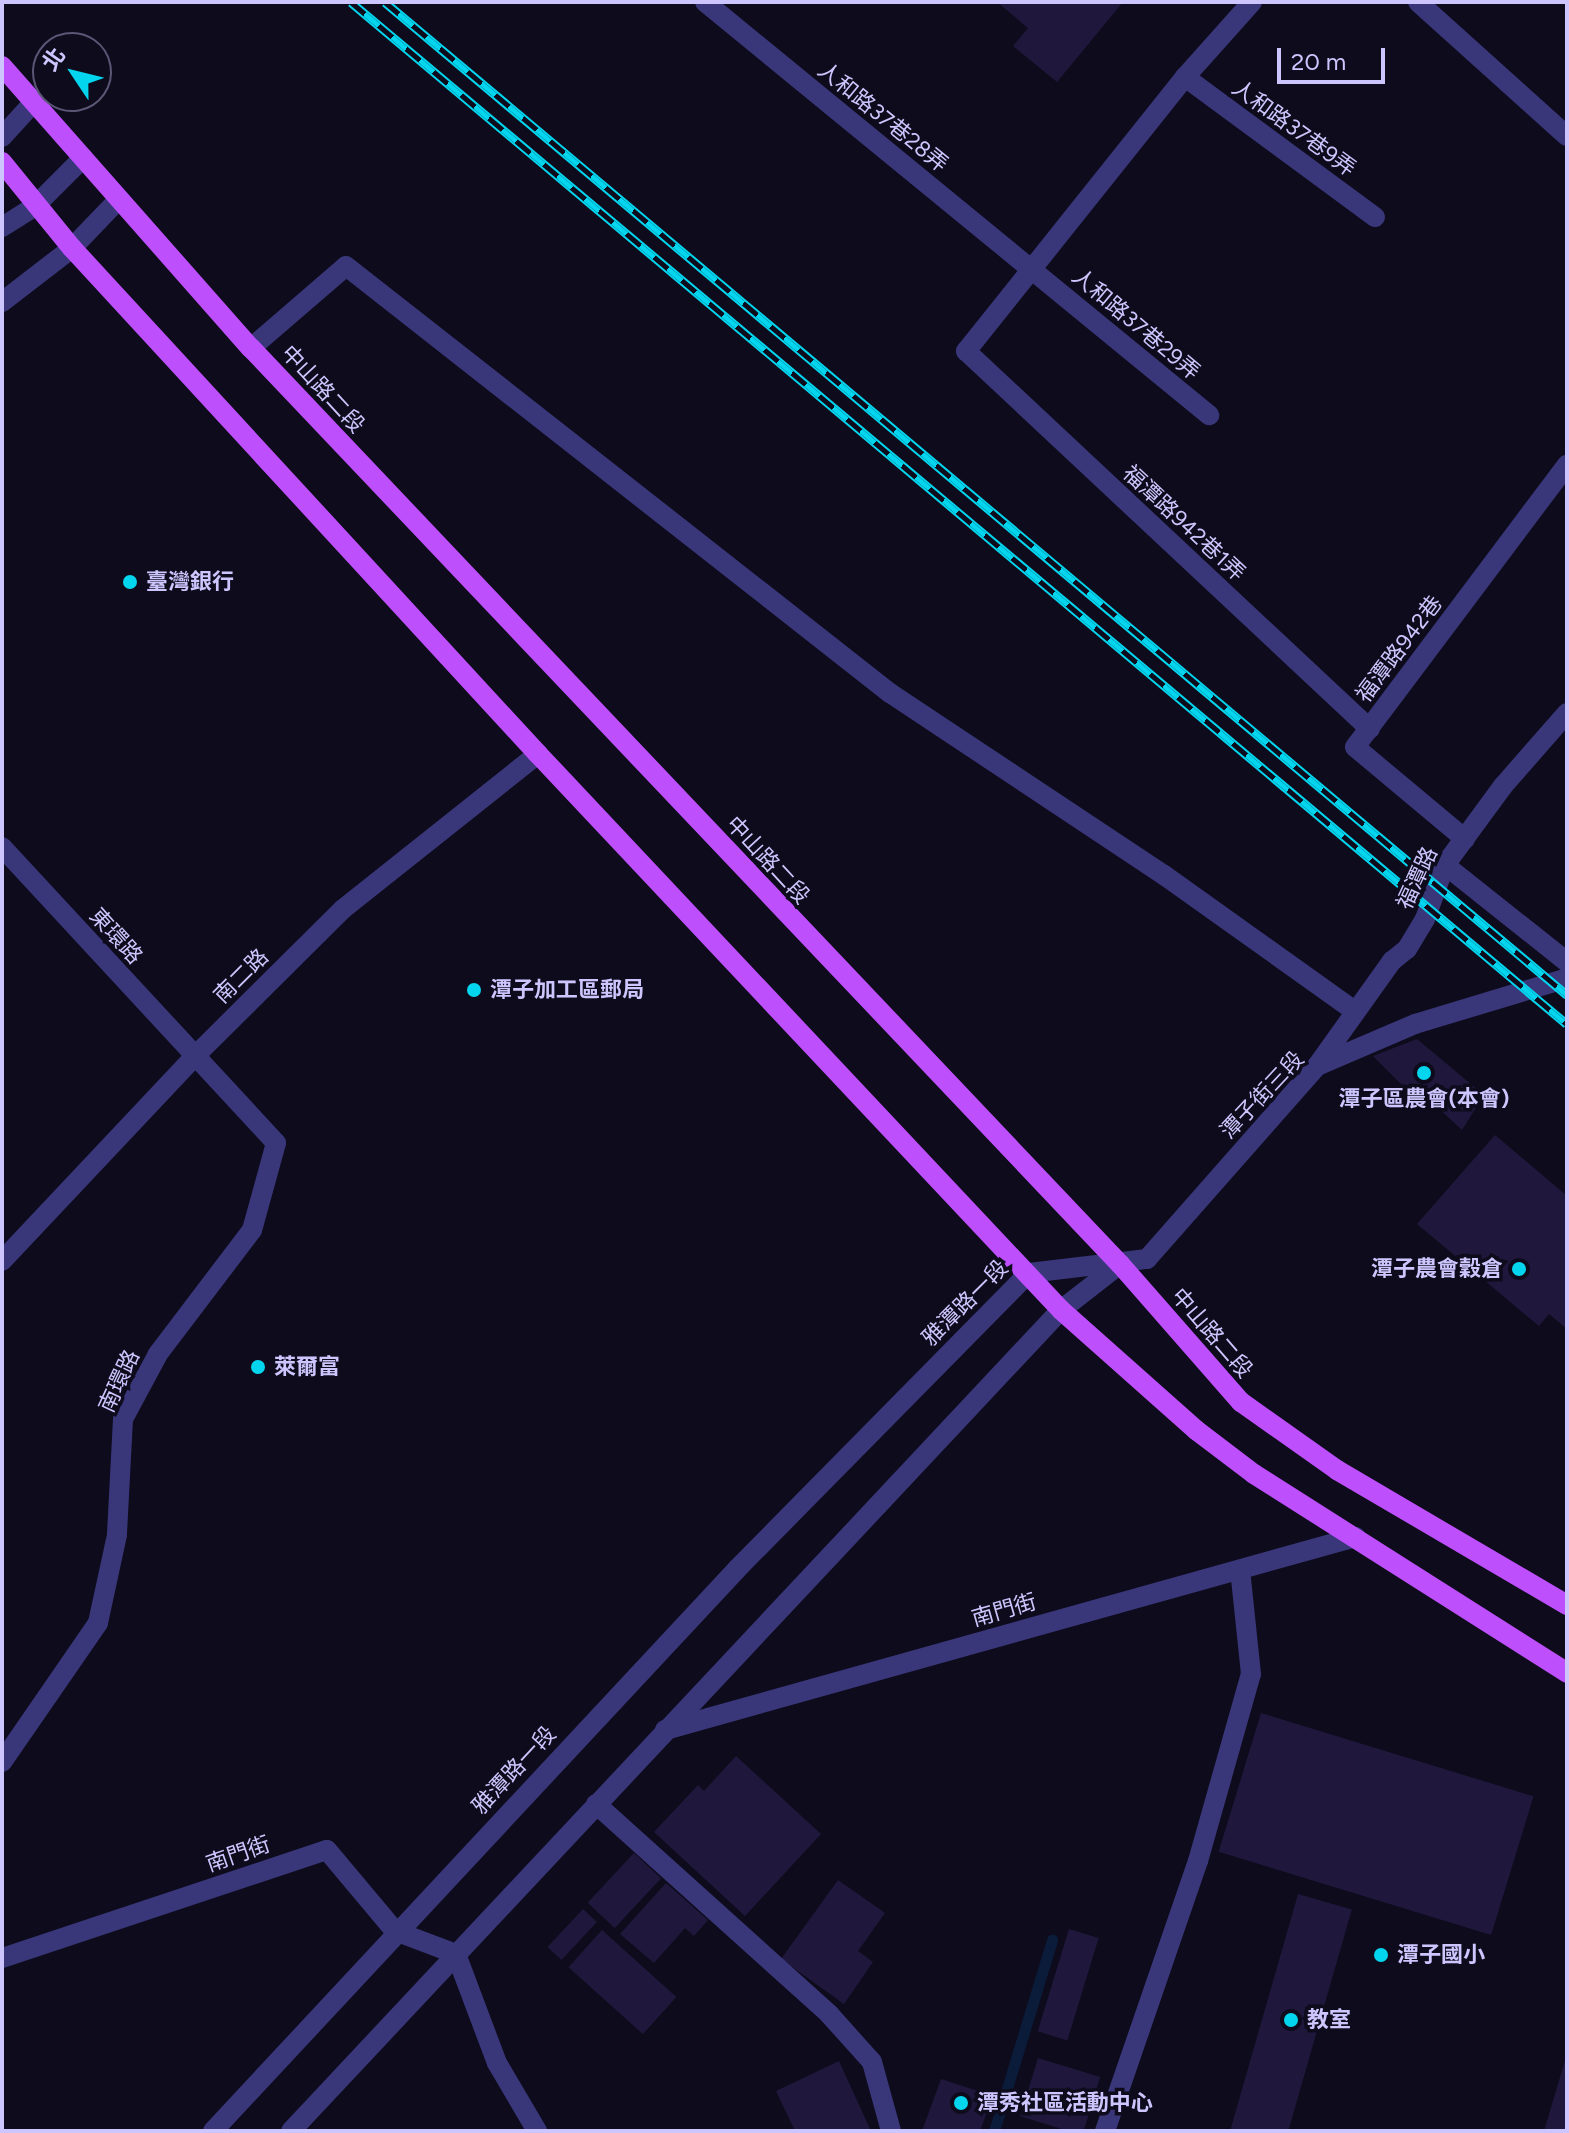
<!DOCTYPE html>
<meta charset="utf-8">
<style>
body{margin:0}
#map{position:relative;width:1569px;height:2133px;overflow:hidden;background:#0e0b1c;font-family:Figtree,"Noto Sans TC",sans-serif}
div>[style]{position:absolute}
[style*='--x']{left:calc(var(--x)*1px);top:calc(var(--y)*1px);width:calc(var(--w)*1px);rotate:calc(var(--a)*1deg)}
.stream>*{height:11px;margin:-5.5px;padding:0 5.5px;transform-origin:5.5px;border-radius:5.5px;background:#0b1c3b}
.building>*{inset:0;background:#1f183c;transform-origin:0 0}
.minor>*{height:20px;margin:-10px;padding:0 10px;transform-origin:10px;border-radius:10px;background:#39377a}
.major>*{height:20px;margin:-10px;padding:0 10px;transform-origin:10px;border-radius:10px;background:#bd4ffd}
.rail>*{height:9px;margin-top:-4.5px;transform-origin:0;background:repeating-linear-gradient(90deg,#0e0b1c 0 18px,#03d5ee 0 36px);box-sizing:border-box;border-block:2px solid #03d5ee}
.dots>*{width:22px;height:22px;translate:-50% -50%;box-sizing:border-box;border:4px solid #0e0b1c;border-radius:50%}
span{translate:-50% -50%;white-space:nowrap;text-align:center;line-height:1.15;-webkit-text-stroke:7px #0e0b1c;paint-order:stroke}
.street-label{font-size:22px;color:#cdc6fe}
.poi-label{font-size:22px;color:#cdc6fe;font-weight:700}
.left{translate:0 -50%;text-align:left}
.right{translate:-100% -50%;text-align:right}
.frame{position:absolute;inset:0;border:4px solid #cdc6fe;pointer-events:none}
.north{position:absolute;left:32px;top:32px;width:80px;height:80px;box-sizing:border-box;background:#0e0b1c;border:2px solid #5a5676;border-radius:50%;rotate:305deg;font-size:22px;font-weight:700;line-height:32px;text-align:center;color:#cdc6fe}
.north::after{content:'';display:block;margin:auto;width:28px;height:36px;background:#03d5ee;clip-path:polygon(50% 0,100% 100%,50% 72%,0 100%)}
.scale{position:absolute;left:1277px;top:48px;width:108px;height:36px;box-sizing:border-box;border:4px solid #cdc6fe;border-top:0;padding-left:10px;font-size:24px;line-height:28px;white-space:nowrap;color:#cdc6fe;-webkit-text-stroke:6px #0e0b1c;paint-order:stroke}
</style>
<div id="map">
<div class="stream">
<i style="--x:994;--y:2131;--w:200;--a:-73.1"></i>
</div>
<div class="building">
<i style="clip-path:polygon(997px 2px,1123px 2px,1057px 82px,1013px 46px,1028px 28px)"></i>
<i style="clip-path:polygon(1417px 1039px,1484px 1095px,1462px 1130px,1420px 1091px,1415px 1098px,1373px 1056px)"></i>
<i style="clip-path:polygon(1495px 1135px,1567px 1196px,1567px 1329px,1549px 1314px,1539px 1326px,1417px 1224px)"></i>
<i style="left:1261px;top:1713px;width:285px;height:145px;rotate:17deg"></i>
<i style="clip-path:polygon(736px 1756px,821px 1834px,745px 1916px,654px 1832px,698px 1785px,704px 1791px)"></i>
<i style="left:634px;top:1853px;width:37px;height:68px;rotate:43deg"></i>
<i style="clip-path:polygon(838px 1880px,885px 1913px,858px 1951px,873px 1962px,844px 2004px,781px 1959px)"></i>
<i style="clip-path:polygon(666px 1883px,708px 1920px,694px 1936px,685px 1928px,654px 1963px,620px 1934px)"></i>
<i style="left:1298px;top:1894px;width:56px;height:246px;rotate:16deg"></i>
<i style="left:583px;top:1909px;width:19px;height:52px;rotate:43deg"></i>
<i style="left:1069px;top:1929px;width:31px;height:107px;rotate:17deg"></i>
<i style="left:602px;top:1930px;width:100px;height:50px;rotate:42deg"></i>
<i style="clip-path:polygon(1566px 2057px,1567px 2131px,1544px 2131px)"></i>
<i style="left:1038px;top:2058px;width:65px;height:61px;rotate:17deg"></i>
<i style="clip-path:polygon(839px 2061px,871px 2131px,795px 2131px,776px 2091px)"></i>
<i style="clip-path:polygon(941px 2079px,993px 2096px,980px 2131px,922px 2131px)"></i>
</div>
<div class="minor">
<i style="--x:705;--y:2;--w:652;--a:39.33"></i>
<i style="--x:1252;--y:2;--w:101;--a:131.8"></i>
<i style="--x:1185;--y:77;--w:351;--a:128.6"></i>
<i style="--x:966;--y:351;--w:553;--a:43.1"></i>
<i style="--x:1418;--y:2;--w:200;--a:42"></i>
<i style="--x:1185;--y:77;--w:236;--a:36.4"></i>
<i style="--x:2;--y:137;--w:46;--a:-47.6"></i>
<i style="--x:2;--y:227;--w:39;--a:-32"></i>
<i style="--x:35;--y:206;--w:68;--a:-45"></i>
<i style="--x:2;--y:302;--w:88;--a:-37.6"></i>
<i style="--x:72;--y:248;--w:65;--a:-46.2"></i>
<i style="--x:251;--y:348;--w:125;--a:-40.8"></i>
<i style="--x:346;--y:266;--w:692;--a:38.13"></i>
<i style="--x:890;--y:693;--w:329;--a:33.6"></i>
<i style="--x:1164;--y:875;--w:234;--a:35.5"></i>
<i style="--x:1465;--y:839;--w:143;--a:-140.1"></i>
<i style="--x:1355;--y:747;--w:353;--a:-53.1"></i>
<i style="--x:2;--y:847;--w:403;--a:47.2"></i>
<i style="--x:276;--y:1143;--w:90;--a:105.4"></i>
<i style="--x:252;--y:1230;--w:156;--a:127.2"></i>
<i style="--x:158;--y:1354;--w:74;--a:118.3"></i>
<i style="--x:123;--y:1419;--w:116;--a:93"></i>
<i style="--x:117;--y:1535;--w:90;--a:102.2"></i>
<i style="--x:98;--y:1623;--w:169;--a:124.6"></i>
<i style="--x:1445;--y:865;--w:156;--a:38.5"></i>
<i style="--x:1317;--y:1066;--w:129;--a:-54.5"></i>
<i style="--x:1392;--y:961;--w:19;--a:-39"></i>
<i style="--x:1407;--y:949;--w:35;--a:-59"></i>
<i style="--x:1425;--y:919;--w:58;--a:-69.7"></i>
<i style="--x:1445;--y:865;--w:98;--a:-53.7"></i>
<i style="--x:1503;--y:786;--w:97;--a:-48.8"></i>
<i style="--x:2;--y:1261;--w:280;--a:-46.7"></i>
<i style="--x:194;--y:1057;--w:210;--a:-44.8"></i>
<i style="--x:343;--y:909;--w:249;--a:-38.5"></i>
<i style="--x:665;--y:1730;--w:717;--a:-15.61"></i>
<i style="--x:596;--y:1804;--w:314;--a:42"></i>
<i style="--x:829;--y:2014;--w:64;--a:48.1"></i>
<i style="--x:872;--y:2062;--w:72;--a:74.6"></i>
<i style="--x:2;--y:1958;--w:342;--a:-18.4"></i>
<i style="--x:327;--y:1850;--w:106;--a:50"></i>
<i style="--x:395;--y:1931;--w:65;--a:20.7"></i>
<i style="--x:456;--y:1954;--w:116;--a:69.4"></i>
<i style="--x:497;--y:2063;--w:79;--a:59.5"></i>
<i style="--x:213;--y:2131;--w:768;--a:-47"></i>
<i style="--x:737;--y:1569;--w:416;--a:-45.4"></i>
<i style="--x:1029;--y:1273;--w:119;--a:-6.8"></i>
<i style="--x:1147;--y:1259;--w:257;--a:-48.6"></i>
<i style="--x:1317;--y:1066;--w:107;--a:-23.2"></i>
<i style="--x:1415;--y:1024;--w:159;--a:-16.8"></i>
<i style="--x:291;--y:2131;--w:1126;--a:-46.84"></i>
<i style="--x:1061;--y:1310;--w:75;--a:-37.9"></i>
<i style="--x:1105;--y:2131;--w:286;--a:-71"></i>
<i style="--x:1198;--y:1861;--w:194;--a:-74.2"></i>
<i style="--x:1251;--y:1674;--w:105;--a:-96"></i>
</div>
<div class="major">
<i style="--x:2;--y:66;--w:376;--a:48.6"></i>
<i style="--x:251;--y:348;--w:1263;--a:46.51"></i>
<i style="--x:1120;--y:1264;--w:184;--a:48.8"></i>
<i style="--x:1241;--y:1402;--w:118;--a:35.3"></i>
<i style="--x:1337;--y:1470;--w:267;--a:30.4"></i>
<i style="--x:2;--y:162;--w:111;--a:50.9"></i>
<i style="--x:72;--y:248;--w:688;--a:47.36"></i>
<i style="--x:538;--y:754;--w:763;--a:46.75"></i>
<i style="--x:1061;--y:1310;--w:181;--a:41.6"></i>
<i style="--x:1196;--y:1430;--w:73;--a:37.2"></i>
<i style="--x:1254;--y:1474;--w:371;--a:32.4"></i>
</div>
<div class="rail">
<i style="--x:351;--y:2;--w:1588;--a:40.05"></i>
<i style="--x:385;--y:2;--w:1544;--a:40.03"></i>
</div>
<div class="dots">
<i style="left:130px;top:582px;background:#03d5ee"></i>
<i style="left:474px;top:990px;background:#03d5ee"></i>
<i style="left:1424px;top:1073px;background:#03d5ee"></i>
<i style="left:1519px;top:1269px;background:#03d5ee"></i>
<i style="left:258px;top:1367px;background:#03d5ee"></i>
<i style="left:1381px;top:1955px;background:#03d5ee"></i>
<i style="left:1291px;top:2020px;background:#03d5ee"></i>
<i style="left:961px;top:2103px;background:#03d5ee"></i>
</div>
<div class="street-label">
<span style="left:883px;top:117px;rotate:39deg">人和路37巷28弄</span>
<span style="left:1294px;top:128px;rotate:36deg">人和路37巷9弄</span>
<span style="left:1136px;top:324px;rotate:40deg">人和路37巷29弄</span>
<span style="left:323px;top:389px;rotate:47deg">中山路二段</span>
<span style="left:1184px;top:523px;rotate:43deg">福潭路942巷1弄</span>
<span style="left:1399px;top:649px;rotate:-53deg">福潭路942巷</span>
<span style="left:768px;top:860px;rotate:47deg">中山路二段</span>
<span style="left:1417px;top:878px;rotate:-65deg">福潭路</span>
<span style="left:116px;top:936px;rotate:48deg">東環路</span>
<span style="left:241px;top:976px;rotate:-45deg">南二路</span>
<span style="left:1262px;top:1095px;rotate:-47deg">潭子街三段</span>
<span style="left:965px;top:1303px;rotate:-45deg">雅潭路一段</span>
<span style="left:1212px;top:1333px;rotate:49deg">中山路二段</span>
<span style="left:119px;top:1381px;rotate:-65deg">南環路</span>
<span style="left:1004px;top:1610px;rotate:-16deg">南門街</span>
<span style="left:514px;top:1770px;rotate:-47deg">雅潭路一段</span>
<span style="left:238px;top:1854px;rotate:-19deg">南門街</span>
</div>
<div class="poi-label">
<span class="left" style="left:146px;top:582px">臺灣銀行</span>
<span class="left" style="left:490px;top:990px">潭子加工區郵局</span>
<span style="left:1424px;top:1099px">潭子區農會(本會)</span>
<span class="right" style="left:1503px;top:1269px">潭子農會穀倉</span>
<span class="left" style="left:274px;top:1367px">萊爾富</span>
<span class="left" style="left:1397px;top:1955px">潭子國小</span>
<span class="left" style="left:1307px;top:2020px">教室</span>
<span class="left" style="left:977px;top:2103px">潭秀社區活動中心</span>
</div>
<div class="frame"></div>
<div class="north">北</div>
<div class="scale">20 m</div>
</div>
